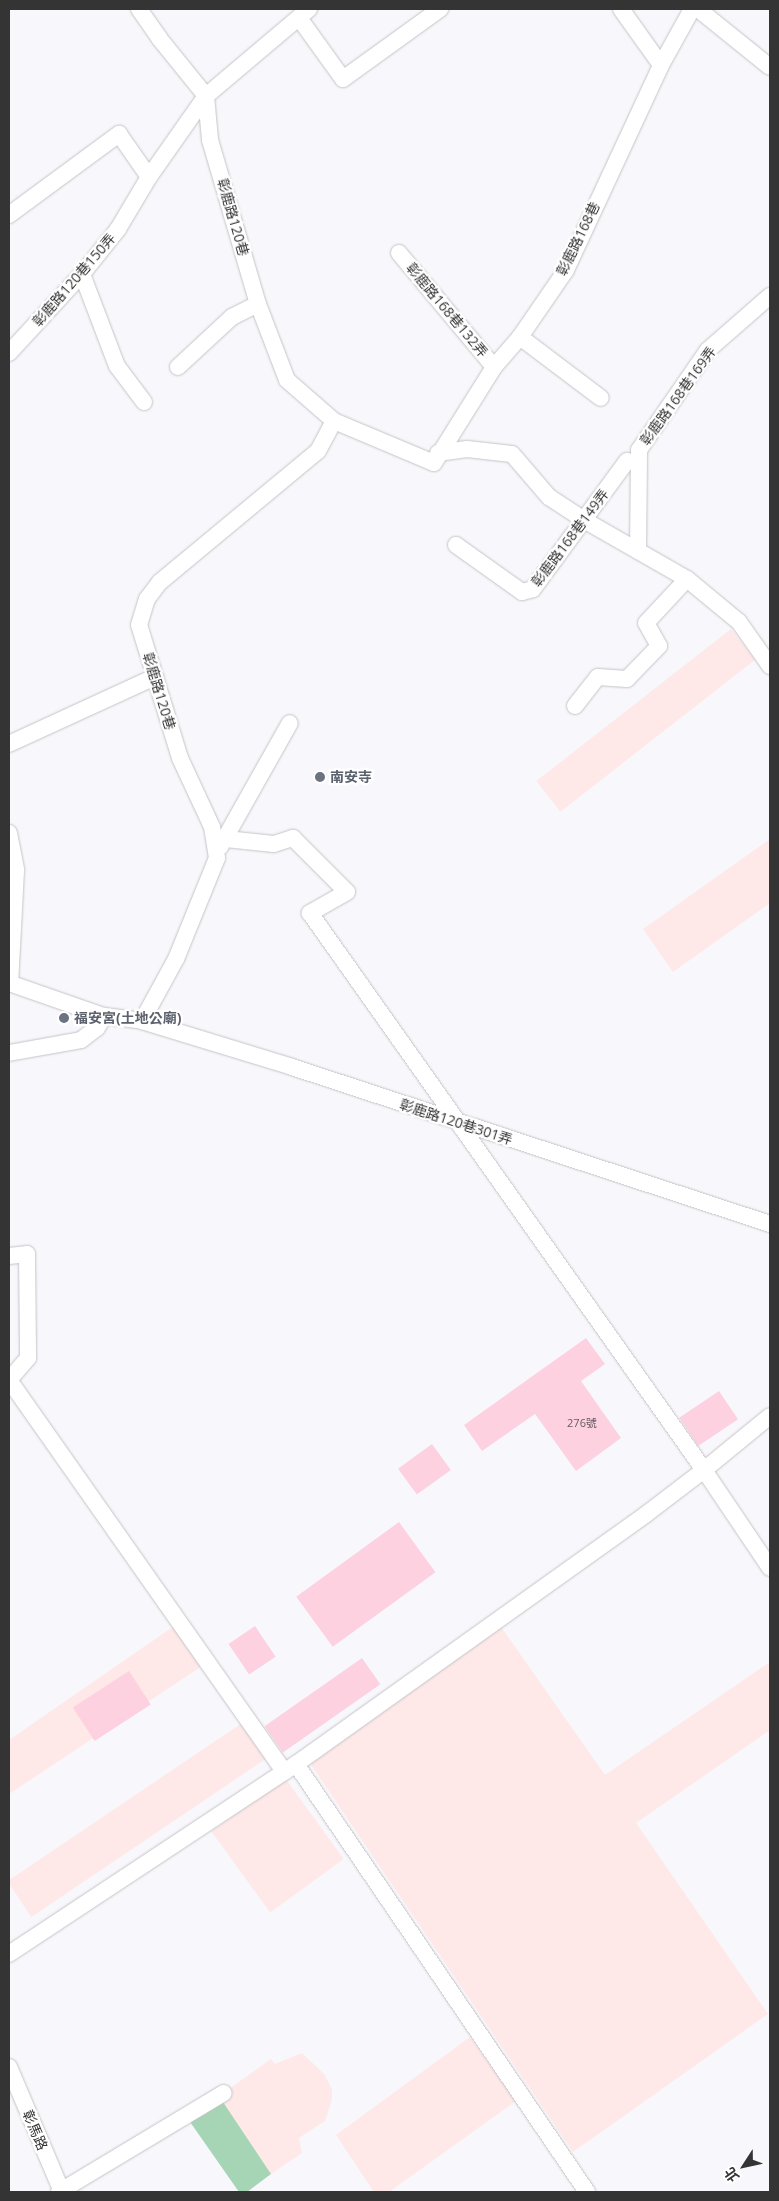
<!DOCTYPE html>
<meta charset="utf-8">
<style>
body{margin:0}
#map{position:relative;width:779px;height:2201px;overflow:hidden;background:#f8f8fc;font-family:"Open Sans","Noto Sans TC",sans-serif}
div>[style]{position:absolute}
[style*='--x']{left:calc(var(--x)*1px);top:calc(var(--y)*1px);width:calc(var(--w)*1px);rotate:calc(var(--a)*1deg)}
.industrial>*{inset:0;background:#fee8e8;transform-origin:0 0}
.forest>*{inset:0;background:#a5d5b4}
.building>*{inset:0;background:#fed1e1;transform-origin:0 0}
.roads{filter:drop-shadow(0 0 1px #c4c4c8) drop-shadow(0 0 1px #c4c4c8)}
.minor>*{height:16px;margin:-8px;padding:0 8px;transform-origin:8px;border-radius:8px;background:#fff}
.dots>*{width:14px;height:14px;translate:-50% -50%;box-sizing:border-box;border:2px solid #fff;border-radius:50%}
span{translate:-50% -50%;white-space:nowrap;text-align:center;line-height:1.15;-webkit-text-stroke:4.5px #fff;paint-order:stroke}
.number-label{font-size:11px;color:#665b60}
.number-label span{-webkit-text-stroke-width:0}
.street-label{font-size:14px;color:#343435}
.worship-label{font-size:14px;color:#5b616d;font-weight:700}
.left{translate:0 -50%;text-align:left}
.frame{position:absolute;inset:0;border:10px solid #343435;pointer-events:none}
.north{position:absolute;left:719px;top:2141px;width:50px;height:50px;-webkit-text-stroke:4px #fff;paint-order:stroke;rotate:235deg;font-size:14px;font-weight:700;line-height:20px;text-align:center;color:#343435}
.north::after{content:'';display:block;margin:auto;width:18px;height:22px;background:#343435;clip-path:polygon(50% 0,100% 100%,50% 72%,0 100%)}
</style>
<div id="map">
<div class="industrial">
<i style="left:731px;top:629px;width:39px;height:247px;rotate:52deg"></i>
<i style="clip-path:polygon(770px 839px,770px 903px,673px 972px,643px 929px)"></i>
<i style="clip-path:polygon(497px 1621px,605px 1775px,770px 1662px,770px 1730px,636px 1823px,768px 2014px,573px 2152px,305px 1756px)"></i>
<i style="clip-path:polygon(177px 1624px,205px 1664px,9px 1794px,9px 1740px)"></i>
<i style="left:242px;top:1723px;width:43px;height:283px;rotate:56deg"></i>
<i style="left:285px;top:1778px;width:100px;height:91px;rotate:54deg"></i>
<i style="clip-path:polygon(470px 2037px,516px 2101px,389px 2192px,374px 2192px,336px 2135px)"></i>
<i style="clip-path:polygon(302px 2053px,325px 2075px,332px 2090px,332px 2099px,325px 2121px,299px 2138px,302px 2153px,271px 2174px,219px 2096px,271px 2059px,275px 2064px)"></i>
</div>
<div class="forest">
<i style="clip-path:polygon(219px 2096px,271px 2174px,247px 2192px,239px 2192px,188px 2119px)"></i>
</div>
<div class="building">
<i style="clip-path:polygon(586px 1338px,605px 1364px,581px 1381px,621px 1438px,576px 1471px,535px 1414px,482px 1451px,464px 1425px)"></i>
<i style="left:719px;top:1391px;width:34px;height:48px;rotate:56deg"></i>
<i style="left:432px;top:1444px;width:32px;height:42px;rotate:54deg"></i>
<i style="left:399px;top:1522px;width:62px;height:127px;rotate:54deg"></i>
<i style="left:255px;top:1626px;width:37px;height:32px;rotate:56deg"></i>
<i style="left:362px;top:1658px;width:32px;height:119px;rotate:55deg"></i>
<i style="left:129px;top:1671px;width:40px;height:67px;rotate:57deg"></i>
</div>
<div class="roads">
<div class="minor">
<i style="--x:139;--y:9;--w:35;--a:55"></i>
<i style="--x:159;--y:38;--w:75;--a:51"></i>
<i style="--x:206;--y:96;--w:44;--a:84.8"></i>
<i style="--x:210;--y:140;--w:171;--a:73.7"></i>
<i style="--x:258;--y:304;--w:81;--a:69.1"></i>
<i style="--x:287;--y:380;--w:62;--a:41.1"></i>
<i style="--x:334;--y:421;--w:108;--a:22.8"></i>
<i style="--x:434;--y:463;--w:113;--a:-58"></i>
<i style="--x:494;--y:367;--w:40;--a:-49"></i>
<i style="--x:520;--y:337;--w:81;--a:-55.5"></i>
<i style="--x:566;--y:270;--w:226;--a:-65.1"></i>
<i style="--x:661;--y:65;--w:64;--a:-61"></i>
<i style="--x:621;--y:9;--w:69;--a:54.5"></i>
<i style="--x:698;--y:9;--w:92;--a:38.9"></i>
<i style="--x:299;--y:18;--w:75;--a:54.2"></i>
<i style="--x:343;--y:79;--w:120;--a:-35.8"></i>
<i style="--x:9;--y:215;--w:137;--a:-36.4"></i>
<i style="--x:119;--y:134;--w:52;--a:55.1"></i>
<i style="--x:399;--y:253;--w:148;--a:50.2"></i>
<i style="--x:82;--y:274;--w:98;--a:69.2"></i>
<i style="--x:117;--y:366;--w:45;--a:53.1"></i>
<i style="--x:520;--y:337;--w:101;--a:37"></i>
<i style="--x:9;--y:353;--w:108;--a:-47.3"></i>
<i style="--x:82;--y:274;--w:58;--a:-51.3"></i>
<i style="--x:118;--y:229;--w:61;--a:-59.2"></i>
<i style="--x:149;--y:177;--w:99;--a:-54.9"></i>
<i style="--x:206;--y:96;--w:135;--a:-40.2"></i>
<i style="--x:178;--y:367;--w:74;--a:-42.8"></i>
<i style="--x:232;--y:317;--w:29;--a:-27"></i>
<i style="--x:438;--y:453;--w:29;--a:-8"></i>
<i style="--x:467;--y:449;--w:45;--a:6.3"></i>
<i style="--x:512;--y:454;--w:57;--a:49.3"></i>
<i style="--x:549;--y:497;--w:42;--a:33.3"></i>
<i style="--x:584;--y:520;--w:119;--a:29.8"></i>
<i style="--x:687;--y:579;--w:67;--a:39.6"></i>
<i style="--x:739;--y:622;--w:54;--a:54.8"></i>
<i style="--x:456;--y:545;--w:81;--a:35.5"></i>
<i style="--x:522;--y:592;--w:11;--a:-15"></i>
<i style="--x:533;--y:589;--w:159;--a:-53.7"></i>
<i style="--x:638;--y:551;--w:101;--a:-89.4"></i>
<i style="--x:639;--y:450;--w:121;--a:-55.4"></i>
<i style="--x:708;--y:350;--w:82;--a:-41.1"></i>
<i style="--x:575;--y:706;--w:37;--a:-52"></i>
<i style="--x:598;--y:677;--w:29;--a:4"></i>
<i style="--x:627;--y:679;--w:46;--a:-45.9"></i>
<i style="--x:659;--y:646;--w:26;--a:-119"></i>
<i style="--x:646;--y:623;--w:60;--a:-47"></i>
<i style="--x:9;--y:744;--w:161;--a:-24.7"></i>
<i style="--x:9;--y:833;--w:38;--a:79"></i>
<i style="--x:16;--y:870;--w:114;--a:93"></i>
<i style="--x:226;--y:839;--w:48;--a:5.9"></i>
<i style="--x:274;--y:844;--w:20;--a:-18"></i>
<i style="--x:293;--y:838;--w:76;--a:45"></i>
<i style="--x:347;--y:892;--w:43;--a:150.4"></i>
<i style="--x:310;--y:913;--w:682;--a:54.73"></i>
<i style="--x:704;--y:1470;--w:118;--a:56"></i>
<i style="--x:220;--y:847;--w:142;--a:-60.6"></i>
<i style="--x:9;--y:983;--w:101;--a:19.2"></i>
<i style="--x:104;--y:1016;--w:38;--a:7"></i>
<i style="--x:142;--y:1021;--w:157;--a:17"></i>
<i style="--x:292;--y:1067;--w:503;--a:18.18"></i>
<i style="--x:142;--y:1021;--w:71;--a:-61.3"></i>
<i style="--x:176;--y:959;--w:109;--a:-67.9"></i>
<i style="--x:217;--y:858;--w:31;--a:-99"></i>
<i style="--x:212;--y:827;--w:76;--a:-114.9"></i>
<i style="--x:180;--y:758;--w:139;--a:-107.1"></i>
<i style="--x:139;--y:625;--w:27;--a:-73"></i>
<i style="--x:147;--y:599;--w:21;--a:-53"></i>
<i style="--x:160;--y:582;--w:205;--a:-39.7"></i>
<i style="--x:318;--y:451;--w:34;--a:-62"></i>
<i style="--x:9;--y:1053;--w:73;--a:-10.2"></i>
<i style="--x:81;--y:1040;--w:20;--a:-37"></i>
<i style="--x:97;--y:1028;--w:14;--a:-60"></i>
<i style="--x:9;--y:1256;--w:18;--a:-6"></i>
<i style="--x:27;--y:1254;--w:104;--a:89.4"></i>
<i style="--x:28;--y:1358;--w:29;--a:131"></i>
<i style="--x:9;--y:1380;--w:479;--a:54.9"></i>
<i style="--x:296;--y:1764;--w:518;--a:55.79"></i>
<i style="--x:9;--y:1954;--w:344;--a:-33.5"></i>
<i style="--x:296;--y:1764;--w:429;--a:-35.5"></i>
<i style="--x:645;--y:1515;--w:74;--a:-37.3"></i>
<i style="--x:704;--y:1470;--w:85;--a:-39.3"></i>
<i style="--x:9;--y:2067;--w:136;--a:67"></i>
<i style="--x:59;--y:2192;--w:192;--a:-31"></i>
</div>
</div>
<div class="dots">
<i style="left:320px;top:777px;background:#6b7280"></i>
<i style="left:64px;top:1018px;background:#6b7280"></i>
</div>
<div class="number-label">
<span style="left:582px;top:1423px">276號</span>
</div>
<div class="street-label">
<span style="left:233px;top:217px;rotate:74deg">彰鹿路120巷</span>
<span style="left:578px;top:239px;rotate:-64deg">彰鹿路168巷</span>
<span style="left:74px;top:280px;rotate:-49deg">彰鹿路120巷150弄</span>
<span style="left:447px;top:310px;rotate:50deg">彰鹿路168巷132弄</span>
<span style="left:678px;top:396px;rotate:-54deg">彰鹿路168巷169弄</span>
<span style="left:570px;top:538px;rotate:-53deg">彰鹿路168巷149弄</span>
<span style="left:159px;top:691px;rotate:73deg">彰鹿路120巷</span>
<span style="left:456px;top:1122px;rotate:18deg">彰鹿路120巷301弄</span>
<span style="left:35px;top:2130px;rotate:67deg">彰馬路</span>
</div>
<div class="worship-label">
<span class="left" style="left:330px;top:777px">南安寺</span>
<span class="left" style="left:74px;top:1018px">福安宮(土地公廟)</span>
</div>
<div class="frame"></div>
<div class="north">北</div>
</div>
